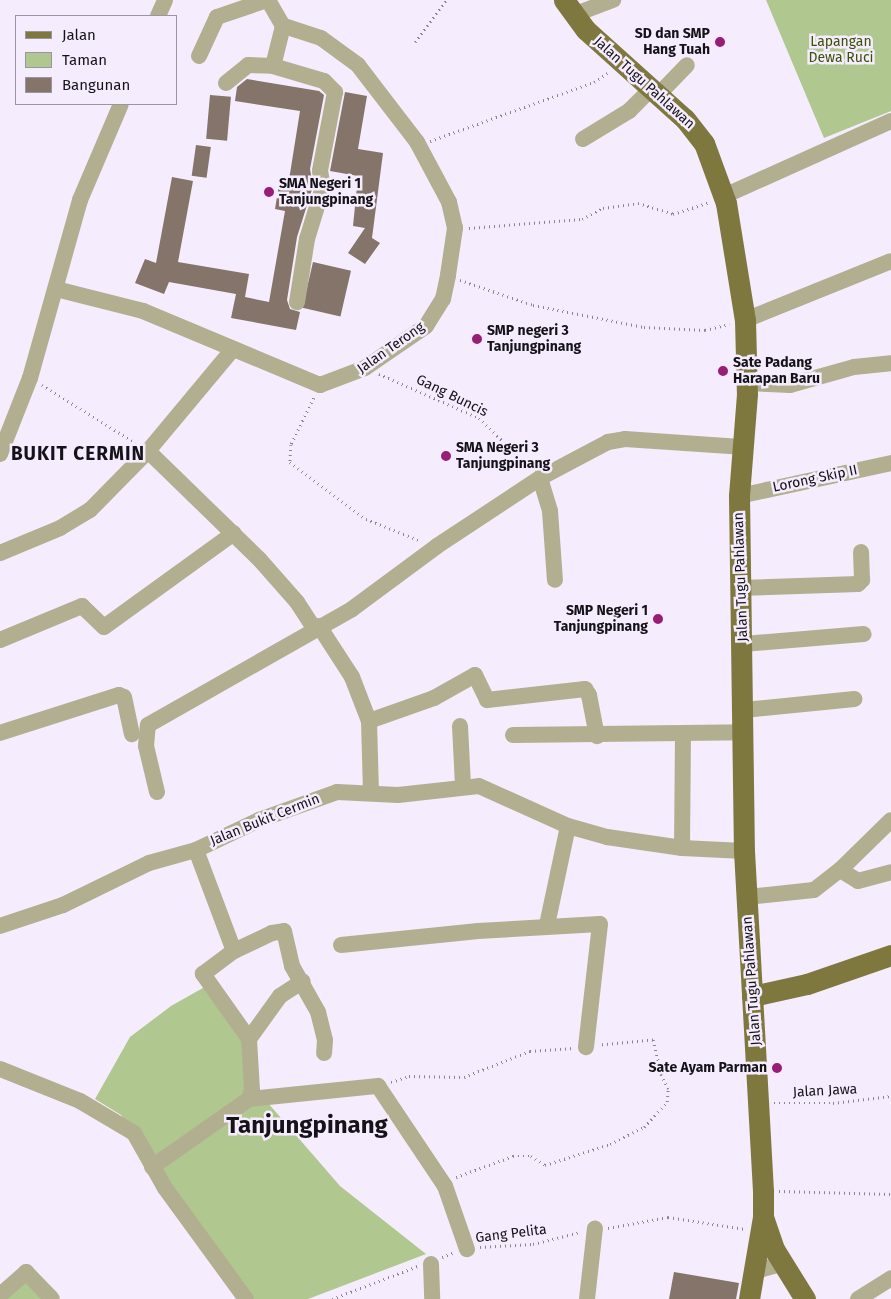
<!DOCTYPE html>
<style>
body{margin:0}
#map{position:relative;width:891px;height:1299px;overflow:hidden;background:#f5ecfe;font-family:"Fira Sans",sans-serif}
div>[style]{position:absolute}
[style*='--x']{left:calc(var(--x)*1px);top:calc(var(--y)*1px);width:calc(var(--w)*1px);rotate:calc(var(--a)*1deg)}
.green>*{inset:0;background:#b0c78f}
.building>*{inset:0;background:#85746a;transform-origin:0 0}
.path>*{height:2.5px;margin-top:-1.25px;transform-origin:0;background:repeating-linear-gradient(90deg,#8b8491 0 1px,transparent 0 5px)}
.minor>*{height:16px;margin:-8px;padding:0 8px;transform-origin:8px;border-radius:8px;background:#b2af91}
.major>*{height:21px;margin:-10.5px;padding:0 10.5px;transform-origin:10.5px;border-radius:10.5px;background:#7f783e}
.dots>*{width:14px;height:14px;translate:-50% -50%;box-sizing:border-box;border:2px solid #f5ecfe;border-radius:50%}
span{translate:-50% -50%;white-space:nowrap;text-align:center;line-height:1.15;-webkit-text-stroke:5px #f5ecfe;paint-order:stroke}
.poi-label{font-size:14px;color:#151218;font-weight:700}
.right{translate:-100% -50%;text-align:right}
.left{translate:0 -50%;text-align:left}
.park-label{font-size:14px;color:#3a5004}
.street-label{font-size:14px;color:#151218}
.district-label{font-size:19px;color:#151218;font-weight:700;letter-spacing:1px}
.town-label{font-size:24px;color:#151218;font-weight:700}
.legend{position:absolute;left:15px;top:15px;width:162px;height:90px;box-sizing:border-box;background:#f5ecfe;border:1px solid #9b95a2;margin:0;padding:6px 9px;list-style:none;font-size:15px;color:#151218}
.legend li{display:flex;align-items:center;gap:10px;height:25px}
.legend b{width:25px;border:1px solid #9b95a2}
</style>
<div id="map">
<div class="green">
<i style="clip-path:polygon(766px 0,891px 0,891px 111px,824px 138px)"></i>
<i style="clip-path:polygon(210px 984px,249px 1039px,256px 1087px,268px 1103px,340px 1186px,426px 1254px,308px 1299px,251px 1299px,121px 1115px,95px 1099px,130px 1037px,171px 1006px)"></i>
<i style="clip-path:polygon(25px 1279px,44px 1299px,1px 1299px)"></i>
</div>
<div class="building">
<i style="clip-path:polygon(247px 79px,319px 91px,324px 95px,310px 169px,313px 186px,297px 237px,287px 300px,290px 309px,300px 312px,296px 330px,231px 318px,236px 294px,169px 282px,164px 294px,135px 283px,145px 259px,156px 263px,172px 177px,193px 181px,178px 262px,249px 274px,245px 297px,269px 302px,285px 211px,275px 209px,280px 178px,289px 180px,300px 111px,235px 101px,237px 87px)"></i>
<i style="clip-path:polygon(345px 92px,367px 96px,358px 149px,383px 153px,372px 238px,380px 243px,365px 264px,348px 253px,365px 228px,353px 226px,358px 176px,330px 171px)"></i>
<i style="left:210px;top:95px;width:21px;height:44px;rotate:5deg"></i>
<i style="left:196px;top:145px;width:15px;height:31px;rotate:8deg"></i>
<i style="left:313px;top:262px;width:39px;height:47px;rotate:13deg"></i>
<i style="clip-path:polygon(674px 1272px,739px 1283px,736px 1299px,669px 1299px)"></i>
</div>
<div class="path">
<i style="--x:415;--y:42;--w:52;--a:-53.6"></i>
<i style="--x:430;--y:141;--w:174;--a:-19.8"></i>
<i style="--x:594;--y:82;--w:18;--a:-34"></i>
<i style="--x:469;--y:228;--w:113;--a:-4.6"></i>
<i style="--x:582;--y:219;--w:24;--a:-28"></i>
<i style="--x:603;--y:208;--w:35;--a:-8"></i>
<i style="--x:638;--y:203;--w:37;--a:17"></i>
<i style="--x:673;--y:214;--w:38;--a:-18"></i>
<i style="--x:460;--y:280;--w:77;--a:18.9"></i>
<i style="--x:533;--y:305;--w:113;--a:11.2"></i>
<i style="--x:644;--y:327;--w:61;--a:2.8"></i>
<i style="--x:705;--y:330;--w:25;--a:-14"></i>
<i style="--x:379;--y:374;--w:109;--a:23.7"></i>
<i style="--x:479;--y:418;--w:72;--a:43.9"></i>
<i style="--x:42;--y:385;--w:110;--a:31.7"></i>
<i style="--x:314;--y:398;--w:52;--a:116.1"></i>
<i style="--x:291;--y:445;--w:17;--a:93"></i>
<i style="--x:290;--y:462;--w:95;--a:36.9"></i>
<i style="--x:366;--y:519;--w:59;--a:21.8"></i>
<i style="--x:391;--y:1082;--w:19;--a:-18"></i>
<i style="--x:409;--y:1076;--w:55;--a:1"></i>
<i style="--x:464;--y:1077;--w:71;--a:-21.5"></i>
<i style="--x:530;--y:1051;--w:44;--a:-3.9"></i>
<i style="--x:774;--y:1103;--w:59;--a:0"></i>
<i style="--x:833;--y:1103;--w:58;--a:-6.9"></i>
<i style="--x:456;--y:1177;--w:61;--a:-20.2"></i>
<i style="--x:513;--y:1156;--w:18;--a:0"></i>
<i style="--x:531;--y:1156;--w:17;--a:33"></i>
<i style="--x:545;--y:1165;--w:68;--a:-17.9"></i>
<i style="--x:610;--y:1144;--w:38;--a:-27"></i>
<i style="--x:644;--y:1127;--w:34;--a:-47"></i>
<i style="--x:667;--y:1102;--w:13;--a:-86"></i>
<i style="--x:668;--y:1089;--w:16;--a:-117"></i>
<i style="--x:661;--y:1075;--w:36;--a:-103"></i>
<i style="--x:653;--y:1040;--w:53;--a:174.6"></i>
<i style="--x:779;--y:1191;--w:112;--a:1.5"></i>
<i style="--x:608;--y:1228;--w:61;--a:-10.4"></i>
<i style="--x:668;--y:1217;--w:78;--a:8.9"></i>
<i style="--x:480;--y:1247;--w:53;--a:-3.2"></i>
<i style="--x:533;--y:1244;--w:49;--a:-14.3"></i>
<i style="--x:442;--y:1257;--w:14;--a:-21"></i>
<i style="--x:332;--y:1299;--w:92;--a:-21"></i>
</div>
<div class="minor">
<i style="--x:573;--y:15;--w:43;--a:-20.6"></i>
<i style="--x:158;--y:16;--w:17;--a:-66"></i>
<i style="--x:283;--y:26;--w:41;--a:104"></i>
<i style="--x:273;--y:66;--w:53;--a:16.4"></i>
<i style="--x:324;--y:81;--w:16;--a:45"></i>
<i style="--x:335;--y:92;--w:80;--a:100.8"></i>
<i style="--x:320;--y:171;--w:16;--a:79"></i>
<i style="--x:323;--y:187;--w:54;--a:107.1"></i>
<i style="--x:307;--y:239;--w:64;--a:99"></i>
<i style="--x:199;--y:56;--w:43;--a:-65.2"></i>
<i style="--x:217;--y:17;--w:53;--a:-18.8"></i>
<i style="--x:226;--y:83;--w:28;--a:-39"></i>
<i style="--x:248;--y:65;--w:25;--a:2"></i>
<i style="--x:659;--y:94;--w:40;--a:-46"></i>
<i style="--x:583;--y:139;--w:54;--a:-31.3"></i>
<i style="--x:629;--y:111;--w:33;--a:-45"></i>
<i style="--x:724;--y:196;--w:183;--a:-24.2"></i>
<i style="--x:56;--y:289;--w:90;--a:14.2"></i>
<i style="--x:143;--y:311;--w:192;--a:22.7"></i>
<i style="--x:320;--y:385;--w:48;--a:-20.7"></i>
<i style="--x:365;--y:368;--w:74;--a:-34.5"></i>
<i style="--x:426;--y:326;--w:32;--a:-58"></i>
<i style="--x:443;--y:299;--w:25;--a:-78"></i>
<i style="--x:448;--y:275;--w:48;--a:-81.5"></i>
<i style="--x:455;--y:228;--w:27;--a:-103"></i>
<i style="--x:449;--y:202;--w:68;--a:-118.1"></i>
<i style="--x:417;--y:142;--w:97;--a:-127.5"></i>
<i style="--x:358;--y:65;--w:46;--a:-143.9"></i>
<i style="--x:321;--y:38;--w:40;--a:-162"></i>
<i style="--x:283;--y:26;--w:30;--a:-120"></i>
<i style="--x:745;--y:320;--w:157;--a:-22"></i>
<i style="--x:746;--y:383;--w:44;--a:2.6"></i>
<i style="--x:790;--y:385;--w:66;--a:-15.7"></i>
<i style="--x:854;--y:367;--w:37;--a:-6"></i>
<i style="--x:148;--y:451;--w:156;--a:44.2"></i>
<i style="--x:260;--y:560;--w:56;--a:48.6"></i>
<i style="--x:297;--y:602;--w:31;--a:57"></i>
<i style="--x:0;--y:454;--w:82;--a:-68.5"></i>
<i style="--x:30;--y:378;--w:185;--a:-74.3"></i>
<i style="--x:80;--y:200;--w:104;--a:-66.9"></i>
<i style="--x:540;--y:478;--w:34;--a:73"></i>
<i style="--x:550;--y:511;--w:69;--a:85.9"></i>
<i style="--x:739;--y:496;--w:156;--a:-12.2"></i>
<i style="--x:0;--y:553;--w:65;--a:-22.6"></i>
<i style="--x:60;--y:528;--w:35;--a:-31"></i>
<i style="--x:90;--y:510;--w:83;--a:-45.5"></i>
<i style="--x:148;--y:451;--w:133;--a:-50.2"></i>
<i style="--x:740;--y:588;--w:118;--a:-1.9"></i>
<i style="--x:858;--y:584;--w:6;--a:-45"></i>
<i style="--x:862;--y:580;--w:28;--a:-92"></i>
<i style="--x:319;--y:626;--w:61;--a:57.1"></i>
<i style="--x:352;--y:677;--w:47;--a:68.9"></i>
<i style="--x:369;--y:721;--w:72;--a:88.4"></i>
<i style="--x:0;--y:640;--w:89;--a:-22.5"></i>
<i style="--x:82;--y:606;--w:30;--a:44"></i>
<i style="--x:104;--y:627;--w:160;--a:-35.9"></i>
<i style="--x:743;--y:644;--w:121;--a:-4.7"></i>
<i style="--x:744;--y:710;--w:111;--a:-5.7"></i>
<i style="--x:369;--y:721;--w:69;--a:-19.5"></i>
<i style="--x:434;--y:698;--w:47;--a:-29.3"></i>
<i style="--x:475;--y:675;--w:28;--a:64"></i>
<i style="--x:487;--y:700;--w:99;--a:-6.4"></i>
<i style="--x:585;--y:689;--w:7;--a:56"></i>
<i style="--x:589;--y:695;--w:42;--a:79"></i>
<i style="--x:460;--y:726;--w:59;--a:87.1"></i>
<i style="--x:0;--y:733;--w:125;--a:-17.7"></i>
<i style="--x:119;--y:695;--w:5;--a:22"></i>
<i style="--x:124;--y:697;--w:38;--a:78"></i>
<i style="--x:513;--y:735;--w:232;--a:-0.7"></i>
<i style="--x:157;--y:792;--w:47;--a:-103.4"></i>
<i style="--x:146;--y:746;--w:21;--a:-85"></i>
<i style="--x:148;--y:725;--w:235;--a:-29.6"></i>
<i style="--x:352;--y:609;--w:106;--a:-36.5"></i>
<i style="--x:437;--y:546;--w:123;--a:-33.4"></i>
<i style="--x:540;--y:478;--w:77;--a:-27.9"></i>
<i style="--x:608;--y:442;--w:17;--a:-10"></i>
<i style="--x:625;--y:439;--w:116;--a:3.9"></i>
<i style="--x:682;--y:848;--w:113;--a:-89.5"></i>
<i style="--x:196;--y:850;--w:108;--a:69.4"></i>
<i style="--x:840;--y:870;--w:21;--a:31"></i>
<i style="--x:858;--y:881;--w:34;--a:-15"></i>
<i style="--x:747;--y:897;--w:67;--a:-6"></i>
<i style="--x:814;--y:890;--w:33;--a:-38"></i>
<i style="--x:840;--y:870;--w:71;--a:-44.4"></i>
<i style="--x:547;--y:925;--w:101;--a:-78"></i>
<i style="--x:0;--y:926;--w:66;--a:-18.4"></i>
<i style="--x:63;--y:905;--w:96;--a:-26"></i>
<i style="--x:149;--y:863;--w:49;--a:-15.5"></i>
<i style="--x:196;--y:850;--w:70;--a:-25.5"></i>
<i style="--x:259;--y:820;--w:83;--a:-19.7"></i>
<i style="--x:337;--y:792;--w:61;--a:2.8"></i>
<i style="--x:398;--y:795;--w:81;--a:-6.3"></i>
<i style="--x:479;--y:786;--w:98;--a:24.2"></i>
<i style="--x:568;--y:826;--w:41;--a:15.8"></i>
<i style="--x:607;--y:837;--w:76;--a:8.3"></i>
<i style="--x:682;--y:848;--w:62;--a:2.8"></i>
<i style="--x:341;--y:945;--w:138;--a:-5.8"></i>
<i style="--x:478;--y:931;--w:122;--a:-3.3"></i>
<i style="--x:600;--y:924;--w:124;--a:96.5"></i>
<i style="--x:249;--y:1039;--w:53;--a:-54.2"></i>
<i style="--x:280;--y:996;--w:27;--a:-33"></i>
<i style="--x:0;--y:1069;--w:86;--a:21.8"></i>
<i style="--x:80;--y:1101;--w:63;--a:30.7"></i>
<i style="--x:134;--y:1133;--w:63;--a:60.6"></i>
<i style="--x:165;--y:1188;--w:137;--a:53.9"></i>
<i style="--x:249;--y:1099;--w:9;--a:-72"></i>
<i style="--x:252;--y:1090;--w:51;--a:-93.4"></i>
<i style="--x:249;--y:1039;--w:80;--a:-125.3"></i>
<i style="--x:203;--y:974;--w:39;--a:-37"></i>
<i style="--x:234;--y:951;--w:42;--a:-25.3"></i>
<i style="--x:272;--y:933;--w:12;--a:-9"></i>
<i style="--x:284;--y:931;--w:36;--a:77"></i>
<i style="--x:292;--y:966;--w:53;--a:60.5"></i>
<i style="--x:318;--y:1012;--w:29;--a:76"></i>
<i style="--x:325;--y:1040;--w:13;--a:94"></i>
<i style="--x:152;--y:1167;--w:118;--a:-35"></i>
<i style="--x:249;--y:1099;--w:130;--a:-5.8"></i>
<i style="--x:378;--y:1086;--w:120;--a:56.2"></i>
<i style="--x:445;--y:1186;--w:67;--a:70.8"></i>
<i style="--x:431;--y:1264;--w:35;--a:88"></i>
<i style="--x:755;--y:1271;--w:28;--a:-15"></i>
<i style="--x:0;--y:1295;--w:35;--a:-41"></i>
<i style="--x:26;--y:1272;--w:37;--a:46"></i>
<i style="--x:587;--y:1299;--w:71;--a:-83.6"></i>
<i style="--x:858;--y:1299;--w:39;--a:-32"></i>
</div>
<div class="major">
<i style="--x:564;--y:0;--w:37;--a:54"></i>
<i style="--x:586;--y:30;--w:133;--a:42"></i>
<i style="--x:685;--y:119;--w:31;--a:52"></i>
<i style="--x:704;--y:143;--w:64;--a:69.9"></i>
<i style="--x:726;--y:203;--w:119;--a:80.8"></i>
<i style="--x:745;--y:320;--w:74;--a:88.5"></i>
<i style="--x:747;--y:394;--w:102;--a:94.5"></i>
<i style="--x:739;--y:496;--w:355;--a:89.2"></i>
<i style="--x:744;--y:851;--w:341;--a:86.8"></i>
<i style="--x:763;--y:1191;--w:26;--a:90"></i>
<i style="--x:763;--y:1217;--w:83;--a:99.7"></i>
<i style="--x:752;--y:996;--w:56;--a:-12.3"></i>
<i style="--x:807;--y:984;--w:89;--a:-19"></i>
<i style="--x:763;--y:1217;--w:34;--a:71"></i>
<i style="--x:774;--y:1249;--w:59;--a:58.2"></i>
</div>
<div class="dots">
<i style="left:720px;top:42px;background:#971d76"></i>
<i style="left:269px;top:192px;background:#971d76"></i>
<i style="left:477px;top:339px;background:#971d76"></i>
<i style="left:723px;top:371px;background:#971d76"></i>
<i style="left:446px;top:456px;background:#971d76"></i>
<i style="left:658px;top:619px;background:#971d76"></i>
<i style="left:777px;top:1068px;background:#971d76"></i>
</div>
<div class="poi-label">
<span class="right" style="left:710px;top:42px">SD dan SMP<br>Hang Tuah</span>
<span class="left" style="left:279px;top:192px">SMA Negeri 1<br>Tanjungpinang</span>
<span class="left" style="left:487px;top:339px">SMP negeri 3<br>Tanjungpinang</span>
<span class="left" style="left:733px;top:371px">Sate Padang<br>Harapan Baru</span>
<span class="left" style="left:456px;top:456px">SMA Negeri 3<br>Tanjungpinang</span>
<span class="right" style="left:648px;top:619px">SMP Negeri 1<br>Tanjungpinang</span>
<span class="right" style="left:767px;top:1068px">Sate Ayam Parman</span>
</div>
<div class="park-label">
<span style="left:841px;top:50px">Lapangan<br>Dewa Ruci</span>
</div>
<div class="street-label">
<span style="left:644px;top:83px;rotate:42deg">Jalan Tugu Pahlawan</span>
<span style="left:391px;top:348px;rotate:-35deg">Jalan Terong</span>
<span style="left:452px;top:396px;rotate:26deg">Gang Buncis</span>
<span style="left:815px;top:479px;rotate:-12deg">Lorong Skip II</span>
<span style="left:741px;top:577px;rotate:-92deg">Jalan Tugu Pahlawan</span>
<span style="left:265px;top:820px;rotate:-22deg">Jalan Bukit Cermin</span>
<span style="left:752px;top:981px;rotate:-94deg">Jalan Tugu Pahlawan</span>
<span style="left:825px;top:1091px;rotate:-3deg">Jalan Jawa</span>
<span style="left:511px;top:1234px;rotate:-7deg">Gang Pelita</span>
</div>
<div class="district-label">
<span style="left:78px;top:454px">BUKIT CERMIN</span>
</div>
<div class="town-label">
<span style="left:307px;top:1126px">Tanjungpinang</span>
</div>
<ul class="legend">
<li><b style="height:6px;background:#7f783e"></b>Jalan</li>
<li><b style="height:14px;background:#b0c78f"></b>Taman</li>
<li><b style="height:14px;background:#85746a"></b>Bangunan</li>
</ul>
</div>
